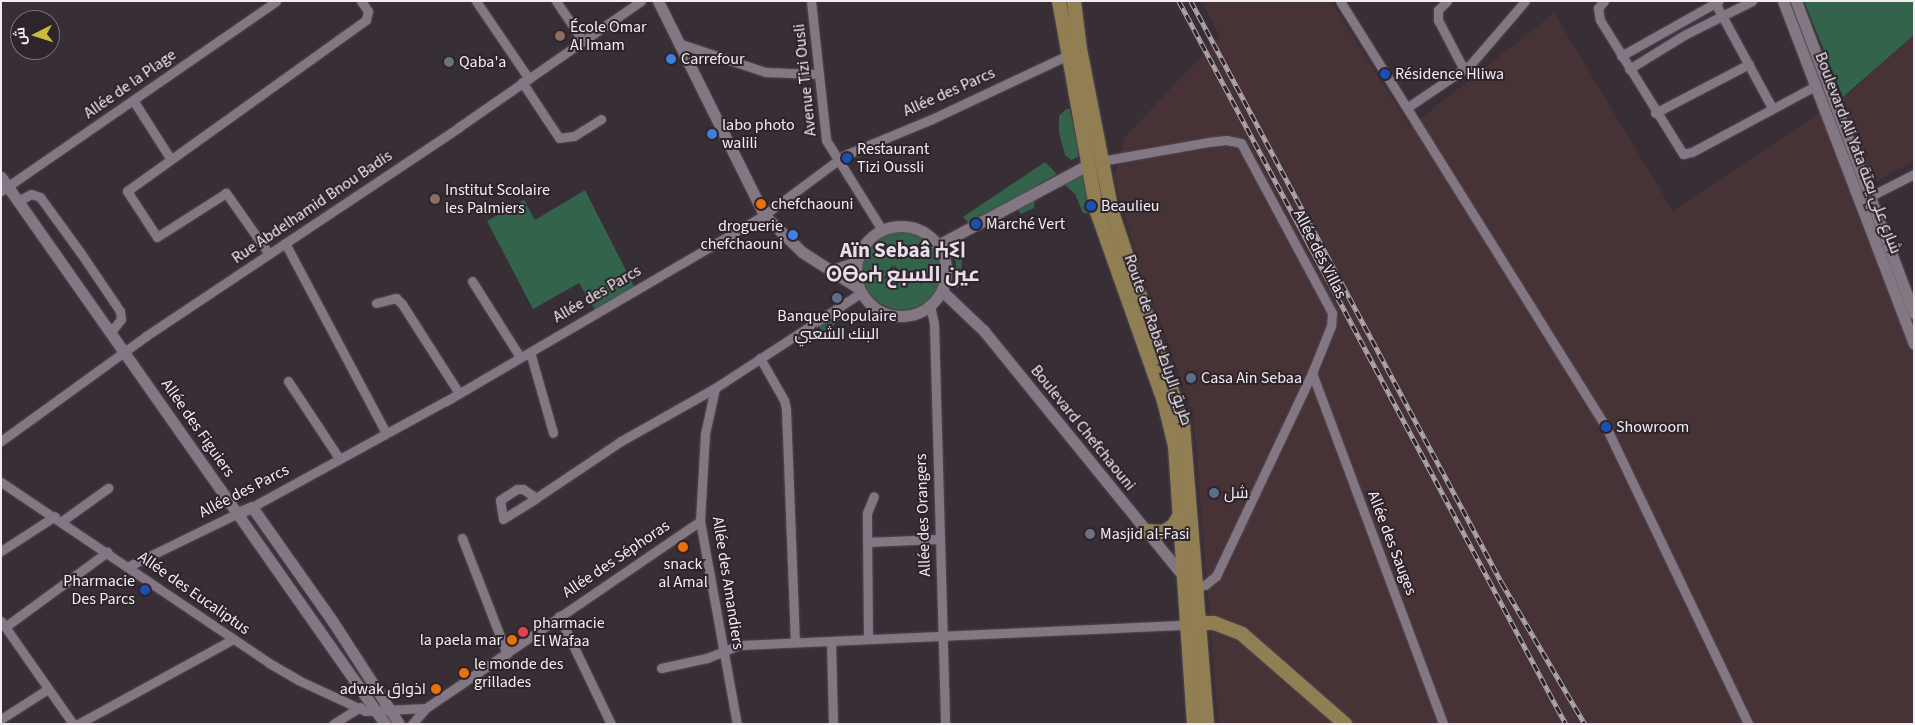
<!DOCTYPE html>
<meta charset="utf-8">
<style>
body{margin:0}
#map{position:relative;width:1915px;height:725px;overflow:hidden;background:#372e36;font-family:"Source Sans 3",Cairo,"Noto Sans Tifinagh",sans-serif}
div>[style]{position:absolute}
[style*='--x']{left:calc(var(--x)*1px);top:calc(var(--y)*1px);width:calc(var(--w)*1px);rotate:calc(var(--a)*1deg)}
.industrial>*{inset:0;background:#473236}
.green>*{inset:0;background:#34634b}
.round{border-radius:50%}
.roads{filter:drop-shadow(0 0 1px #514a51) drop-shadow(0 0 1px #514a51)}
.minor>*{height:9px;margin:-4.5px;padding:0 4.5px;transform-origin:4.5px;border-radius:4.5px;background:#827782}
.tertiary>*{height:11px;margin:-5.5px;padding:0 5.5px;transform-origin:5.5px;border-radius:5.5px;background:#827782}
.tertiary>.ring{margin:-5.5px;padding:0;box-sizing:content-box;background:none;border:11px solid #827782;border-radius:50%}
.primary>*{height:14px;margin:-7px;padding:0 7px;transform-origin:7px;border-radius:7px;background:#917e53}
.rail>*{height:4.5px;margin-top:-2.25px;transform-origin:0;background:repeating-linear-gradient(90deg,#2d242c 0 8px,#ada6ad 0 16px);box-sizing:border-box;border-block:1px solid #ada6ad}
.dots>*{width:14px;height:14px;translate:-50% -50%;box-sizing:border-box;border:2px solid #2d242c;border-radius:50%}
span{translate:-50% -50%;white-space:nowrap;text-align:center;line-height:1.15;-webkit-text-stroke:4px #2d242c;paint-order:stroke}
.poi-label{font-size:16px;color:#f3edf3}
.left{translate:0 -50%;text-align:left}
.right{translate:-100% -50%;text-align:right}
.street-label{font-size:16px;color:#f3edf3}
.district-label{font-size:21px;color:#eadeea;font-weight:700}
.frame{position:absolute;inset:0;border:2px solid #f3edf3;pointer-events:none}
.north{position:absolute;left:10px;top:10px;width:50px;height:50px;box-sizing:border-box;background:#2d242c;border:1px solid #7c747c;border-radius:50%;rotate:265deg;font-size:14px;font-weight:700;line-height:20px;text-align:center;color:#f3edf3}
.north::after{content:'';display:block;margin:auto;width:18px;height:22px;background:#caba3a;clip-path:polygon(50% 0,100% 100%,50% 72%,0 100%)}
</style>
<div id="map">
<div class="industrial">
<i style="clip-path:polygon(1201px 1px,1331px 1px,1410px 127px,1554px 13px,1673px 211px,1850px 92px,1914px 35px,1914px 162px,1850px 195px,1914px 355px,1914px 724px,1218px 724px,1193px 413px,1138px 261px,1114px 178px,1125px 137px,1220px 36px)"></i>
</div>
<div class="green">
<i style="clip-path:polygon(1804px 1px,1914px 1px,1914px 35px,1843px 97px)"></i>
<i style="clip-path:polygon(1066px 109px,1070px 109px,1078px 148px,1078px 157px,1071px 160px,1065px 155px,1059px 133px,1059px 116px)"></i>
<i style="clip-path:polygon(1045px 162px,1057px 174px,970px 225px,963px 217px)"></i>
<i style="clip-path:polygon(1083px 171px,1093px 214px,1083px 213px,1075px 194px,1065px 185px,1035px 199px,1034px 208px,1021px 214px,1019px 212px,1018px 205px)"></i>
<i style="clip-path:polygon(585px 190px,636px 290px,595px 310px,579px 283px,533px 309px,487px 221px,524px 200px,535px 220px)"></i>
<i class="round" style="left:862px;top:230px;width:80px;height:80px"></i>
<i style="clip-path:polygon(952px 250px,962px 256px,961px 288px,954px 287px,956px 263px)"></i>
<i style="clip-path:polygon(842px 308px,845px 315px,822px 335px,816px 325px)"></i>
</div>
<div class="roads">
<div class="minor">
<i style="--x:476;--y:1;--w:94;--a:55.8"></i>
<i style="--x:556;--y:1;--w:48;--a:56"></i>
<i style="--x:811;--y:1;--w:140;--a:83.8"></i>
<i style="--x:826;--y:140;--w:106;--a:58.1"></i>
<i style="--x:1340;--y:1;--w:502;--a:58.02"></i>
<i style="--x:1606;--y:427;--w:329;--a:64.4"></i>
<i style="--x:1447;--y:1;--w:13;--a:135"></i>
<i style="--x:1438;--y:10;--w:10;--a:90"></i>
<i style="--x:1438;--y:20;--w:56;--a:62.5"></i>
<i style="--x:1604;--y:1;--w:9;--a:131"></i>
<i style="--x:1598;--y:8;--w:12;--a:81"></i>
<i style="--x:1600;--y:20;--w:158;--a:58.2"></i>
<i style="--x:1683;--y:154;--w:9;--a:-13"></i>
<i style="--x:1692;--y:152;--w:140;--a:-28.2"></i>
<i style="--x:1714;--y:1;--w:122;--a:61.5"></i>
<i style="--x:681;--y:44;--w:89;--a:18.4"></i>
<i style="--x:765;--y:72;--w:52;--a:2.2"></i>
<i style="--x:1621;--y:56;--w:112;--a:-29.3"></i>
<i style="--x:1629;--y:69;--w:67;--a:-31.6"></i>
<i style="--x:1686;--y:34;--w:74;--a:-26.6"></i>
<i style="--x:522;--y:82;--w:67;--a:56.5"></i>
<i style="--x:559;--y:138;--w:15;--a:-8"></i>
<i style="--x:574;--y:136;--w:32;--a:-32"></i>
<i style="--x:133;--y:100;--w:69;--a:57.5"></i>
<i style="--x:1408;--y:107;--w:75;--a:-34.1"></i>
<i style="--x:1470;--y:65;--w:84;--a:-49.3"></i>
<i style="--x:1655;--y:113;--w:106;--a:-27.5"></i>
<i style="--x:1101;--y:161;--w:110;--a:-10"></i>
<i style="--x:1209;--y:142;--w:17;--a:-7"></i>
<i style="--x:1226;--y:140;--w:15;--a:11"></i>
<i style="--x:1241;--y:143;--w:193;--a:61.8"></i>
<i style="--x:1332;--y:313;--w:13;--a:94"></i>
<i style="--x:1331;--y:326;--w:51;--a:112"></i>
<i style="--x:1312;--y:373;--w:225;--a:115.3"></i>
<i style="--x:1216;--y:576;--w:14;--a:141"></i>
<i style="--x:1205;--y:585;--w:8;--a:173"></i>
<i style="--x:1;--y:191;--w:334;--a:-34.6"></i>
<i style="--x:1865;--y:199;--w:55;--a:-27"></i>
<i style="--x:18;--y:201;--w:15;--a:-28"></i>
<i style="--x:31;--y:194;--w:9;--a:18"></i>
<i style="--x:40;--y:197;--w:68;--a:54"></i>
<i style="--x:80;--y:252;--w:71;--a:55.9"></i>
<i style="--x:120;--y:311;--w:8;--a:83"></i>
<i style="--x:121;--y:319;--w:16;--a:128"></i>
<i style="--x:285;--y:243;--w:215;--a:62"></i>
<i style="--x:269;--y:254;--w:75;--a:-125.2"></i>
<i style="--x:226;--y:193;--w:82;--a:147.5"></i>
<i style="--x:157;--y:237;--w:55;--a:-123.1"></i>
<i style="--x:127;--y:191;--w:294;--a:-35.6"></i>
<i style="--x:366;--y:20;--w:9;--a:-77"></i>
<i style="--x:368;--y:11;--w:12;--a:-125"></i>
<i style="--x:472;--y:281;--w:90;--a:57.7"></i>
<i style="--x:376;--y:303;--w:21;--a:-14"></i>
<i style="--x:396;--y:298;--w:8;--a:45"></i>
<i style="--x:402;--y:304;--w:106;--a:57.4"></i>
<i style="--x:930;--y:306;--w:18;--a:77"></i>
<i style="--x:934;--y:324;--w:400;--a:88.4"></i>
<i style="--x:530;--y:352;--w:84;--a:74.1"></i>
<i style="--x:760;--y:358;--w:48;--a:60.3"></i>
<i style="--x:784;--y:400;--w:9;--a:77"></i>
<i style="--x:786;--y:409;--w:233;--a:87.8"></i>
<i style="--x:1312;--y:373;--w:375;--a:69.5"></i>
<i style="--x:288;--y:381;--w:92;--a:56.5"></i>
<i style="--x:715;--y:388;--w:47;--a:102.3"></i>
<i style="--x:705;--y:434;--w:87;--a:93.3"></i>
<i style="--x:700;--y:521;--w:206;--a:79.7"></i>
<i style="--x:1;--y:441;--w:179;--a:-35.9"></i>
<i style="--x:146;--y:336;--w:376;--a:-33.7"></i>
<i style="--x:459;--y:127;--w:221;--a:-34.7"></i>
<i style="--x:1;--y:482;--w:323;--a:34"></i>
<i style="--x:269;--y:663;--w:34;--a:30"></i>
<i style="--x:298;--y:680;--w:74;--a:24.8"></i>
<i style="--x:365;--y:711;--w:61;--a:-2.8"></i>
<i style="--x:536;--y:498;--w:16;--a:-145"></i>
<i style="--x:523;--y:489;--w:6;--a:180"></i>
<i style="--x:517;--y:489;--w:20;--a:147"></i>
<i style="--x:500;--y:500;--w:19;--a:81"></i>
<i style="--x:503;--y:519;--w:39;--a:-32"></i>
<i style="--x:536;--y:498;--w:102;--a:-33.8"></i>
<i style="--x:621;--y:441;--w:108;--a:-29.4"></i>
<i style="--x:715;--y:388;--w:174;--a:-33.1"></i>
<i style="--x:252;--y:507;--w:221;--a:-28.7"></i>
<i style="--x:446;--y:401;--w:368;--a:-30.3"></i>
<i style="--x:764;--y:215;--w:101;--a:-36.5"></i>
<i style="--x:845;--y:155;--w:94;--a:-22.5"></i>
<i style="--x:932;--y:119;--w:155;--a:-25.2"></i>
<i style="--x:62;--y:521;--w:57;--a:-35.7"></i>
<i style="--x:462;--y:538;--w:124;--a:68.8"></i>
<i style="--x:867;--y:542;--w:71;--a:-2.4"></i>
<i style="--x:1;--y:551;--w:64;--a:-32.9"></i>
<i style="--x:129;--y:566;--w:121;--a:-25.9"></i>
<i style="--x:559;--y:616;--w:120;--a:64.3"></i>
<i style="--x:1;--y:621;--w:126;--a:55"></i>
<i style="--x:5;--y:627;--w:127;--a:-36.3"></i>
<i style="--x:868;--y:639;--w:126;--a:-90.5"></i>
<i style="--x:867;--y:513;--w:18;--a:-68"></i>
<i style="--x:831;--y:641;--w:83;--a:88.6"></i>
<i style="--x:661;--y:668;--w:47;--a:-12.3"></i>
<i style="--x:707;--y:658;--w:35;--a:-22"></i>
<i style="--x:740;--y:645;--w:448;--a:-2.6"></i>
<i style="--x:1;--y:719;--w:56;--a:-32.6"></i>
<i style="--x:78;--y:724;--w:177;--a:-28.7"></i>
<i style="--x:333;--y:724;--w:32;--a:-32"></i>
<i style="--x:412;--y:724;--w:21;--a:-49"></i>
<i style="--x:426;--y:708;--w:332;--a:-34.3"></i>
</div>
<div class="tertiary">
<i style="--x:658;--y:1;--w:239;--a:63.6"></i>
<i style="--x:764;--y:215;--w:53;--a:44.2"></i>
<i style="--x:802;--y:252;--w:67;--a:32.7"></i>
<i style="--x:1783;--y:1;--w:367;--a:69.1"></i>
<i style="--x:1796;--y:1;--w:334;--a:69.3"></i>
<i style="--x:1;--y:177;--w:668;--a:54.93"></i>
<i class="ring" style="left:856px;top:226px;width:79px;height:79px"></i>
<i style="--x:938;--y:245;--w:169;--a:-28.2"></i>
<i style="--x:830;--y:271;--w:28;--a:-19"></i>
<i style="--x:942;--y:291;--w:58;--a:43.6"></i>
<i style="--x:984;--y:331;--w:322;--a:50.9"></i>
<i style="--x:238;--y:513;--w:15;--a:-23"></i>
<i style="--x:252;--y:507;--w:141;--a:54.8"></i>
<i style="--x:333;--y:622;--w:121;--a:57.1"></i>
</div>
<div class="primary">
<i style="--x:1059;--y:1;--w:214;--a:79.8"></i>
<i style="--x:1097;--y:212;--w:201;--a:70.5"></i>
<i style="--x:1164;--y:401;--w:46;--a:76.3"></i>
<i style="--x:1175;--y:446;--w:279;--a:86.1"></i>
<i style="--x:1074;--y:1;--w:48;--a:82.9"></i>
<i style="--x:1080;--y:49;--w:166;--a:78.9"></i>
<i style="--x:1112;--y:212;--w:224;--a:71.5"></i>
<i style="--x:1183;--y:424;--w:301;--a:85.4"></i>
<i style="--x:1146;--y:531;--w:17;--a:3"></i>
<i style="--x:1163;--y:532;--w:12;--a:-31"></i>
<i style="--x:1173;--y:526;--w:13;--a:-58"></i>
<i style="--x:1192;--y:623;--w:22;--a:0"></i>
<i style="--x:1214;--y:623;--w:30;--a:21"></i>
<i style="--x:1242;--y:634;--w:137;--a:41.1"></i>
</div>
</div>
<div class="rail">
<i style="--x:1179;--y:1;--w:820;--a:61.84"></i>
<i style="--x:1191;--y:1;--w:660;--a:61.88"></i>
<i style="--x:1502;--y:583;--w:164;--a:59.5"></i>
</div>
<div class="dots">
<i style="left:560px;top:36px;background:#8d6e63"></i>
<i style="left:671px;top:59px;background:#3f7fe0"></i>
<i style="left:449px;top:62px;background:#6b7280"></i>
<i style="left:1385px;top:74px;background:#1a4fb4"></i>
<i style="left:712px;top:134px;background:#3f7fe0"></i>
<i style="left:847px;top:158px;background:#1a4fb4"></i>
<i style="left:435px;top:199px;background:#8d6e63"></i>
<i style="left:761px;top:204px;background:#e8710a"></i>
<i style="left:1091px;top:206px;background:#1a4fb4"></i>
<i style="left:976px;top:224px;background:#1a4fb4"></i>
<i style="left:793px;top:235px;background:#3f7fe0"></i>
<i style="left:837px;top:298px;background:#5c6f8a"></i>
<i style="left:1191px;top:378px;background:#5c6f8a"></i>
<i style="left:1606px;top:427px;background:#1a4fb4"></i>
<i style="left:1214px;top:493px;background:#5c6f8a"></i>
<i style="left:1090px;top:534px;background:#6b7280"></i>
<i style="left:683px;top:547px;background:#e8710a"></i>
<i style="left:145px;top:590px;background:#1a4fb4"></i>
<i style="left:523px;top:632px;background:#e0444e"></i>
<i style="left:512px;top:640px;background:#e8710a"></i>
<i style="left:464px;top:673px;background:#e8710a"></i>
<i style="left:436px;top:689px;background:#e8710a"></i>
</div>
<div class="poi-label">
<span class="left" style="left:570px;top:36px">École Omar<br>Al Imam</span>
<span class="left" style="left:681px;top:59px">Carrefour</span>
<span class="left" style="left:459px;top:62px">Qaba'a</span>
<span class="left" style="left:1395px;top:74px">Résidence Hliwa</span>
<span class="left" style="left:722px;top:134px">labo photo<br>walili</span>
<span class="left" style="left:857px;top:158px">Restaurant<br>Tizi Oussli</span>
<span class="left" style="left:445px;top:199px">Institut Scolaire<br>les Palmiers</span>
<span class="left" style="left:771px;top:204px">chefchaouni</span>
<span class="left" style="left:1101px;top:206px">Beaulieu</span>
<span class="left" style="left:986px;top:224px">Marché Vert</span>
<span class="right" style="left:783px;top:235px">droguerie<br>chefchaouni</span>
<span style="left:837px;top:325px">Banque Populaire<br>البنك الشعبي</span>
<span class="left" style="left:1201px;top:378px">Casa Ain Sebaa</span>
<span class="left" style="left:1616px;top:427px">Showroom</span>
<span class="left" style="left:1224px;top:493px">شل</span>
<span class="left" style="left:1100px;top:534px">Masjid al-Fasi</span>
<span style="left:683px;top:573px">snack<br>al Amal</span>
<span class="right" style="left:135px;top:590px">Pharmacie<br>Des Parcs</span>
<span class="left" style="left:533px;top:632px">pharmacie<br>El Wafaa</span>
<span class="right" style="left:502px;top:640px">la paela mar</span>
<span class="left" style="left:474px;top:673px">le monde des<br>grillades</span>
<span class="right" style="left:426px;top:689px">adwak اذواق</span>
</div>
<div class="street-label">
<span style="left:805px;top:80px;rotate:-96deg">Avenue Tizi Ousli</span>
<span style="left:130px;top:84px;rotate:-35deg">Allée de la Plage</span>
<span style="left:949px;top:92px;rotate:-24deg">Allée des Parcs</span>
<span style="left:1858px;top:153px;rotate:69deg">Boulevard Ali Yata شارع علي يعتة</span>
<span style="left:312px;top:207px;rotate:-34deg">Rue Abdelhamid Bnou Badis</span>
<span style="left:1320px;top:254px;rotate:63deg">Allée des Villas</span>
<span style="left:597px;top:294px;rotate:-30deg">Allée des Parcs</span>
<span style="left:1158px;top:340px;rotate:71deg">Route de Rabat طريق الرباط</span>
<span style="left:198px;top:428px;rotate:55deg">Allée des Figuiers</span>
<span style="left:1083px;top:428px;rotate:51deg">Boulevard Chefchaouni</span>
<span style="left:244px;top:491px;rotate:-27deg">Allée des Parcs</span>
<span style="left:923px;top:515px;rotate:-92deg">Allée des Orangers</span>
<span style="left:1392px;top:543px;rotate:69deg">Allée des Sauges</span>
<span style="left:616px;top:559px;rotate:-34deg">Allée des Séphoras</span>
<span style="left:728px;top:583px;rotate:81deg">Allée des Amandiers</span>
<span style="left:194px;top:593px;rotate:35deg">Allée des Eucaliptus</span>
</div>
<div class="district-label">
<span style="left:903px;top:262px">Aïn Sebaâ ⵄⵉⵏ<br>ⵙⴱⴰⵄ عين السبع</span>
</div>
<div class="frame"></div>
<div class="north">ش</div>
</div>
